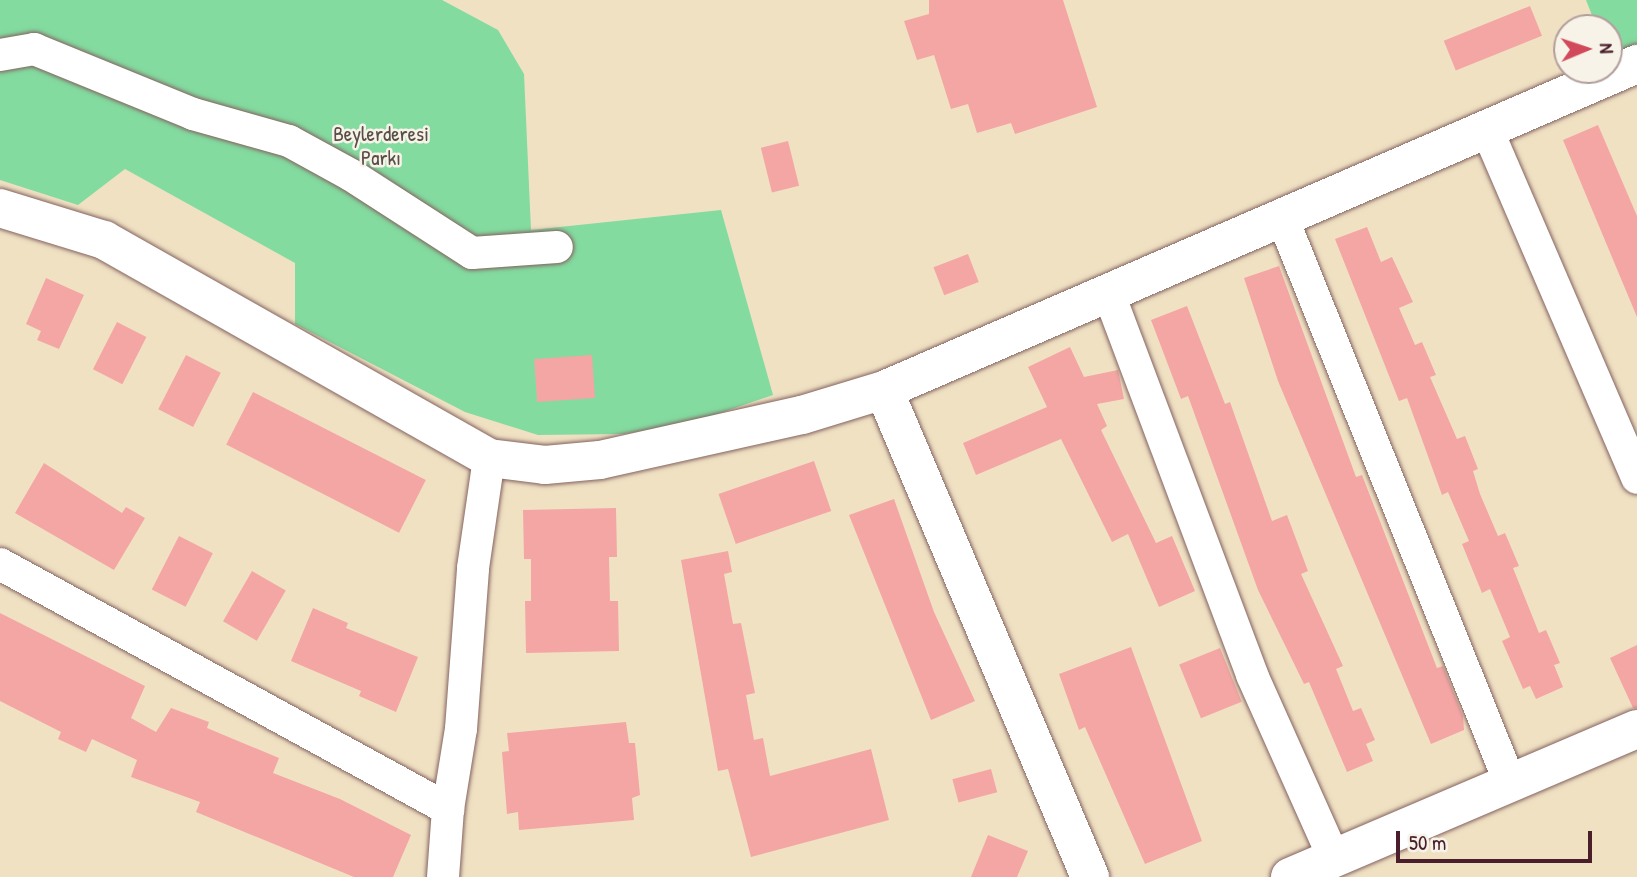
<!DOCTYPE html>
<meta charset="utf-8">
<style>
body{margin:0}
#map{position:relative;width:1637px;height:877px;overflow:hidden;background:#f0e1c3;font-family:"Patrick Hand",sans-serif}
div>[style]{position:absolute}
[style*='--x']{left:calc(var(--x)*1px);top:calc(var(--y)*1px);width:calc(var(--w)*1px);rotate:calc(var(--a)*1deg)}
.green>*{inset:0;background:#83dba0}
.building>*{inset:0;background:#f4a6a5;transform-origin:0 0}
.roads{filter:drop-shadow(0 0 2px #846360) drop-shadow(0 0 2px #846360)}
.street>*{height:32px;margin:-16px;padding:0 16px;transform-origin:16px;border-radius:16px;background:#fff}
.secondary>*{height:38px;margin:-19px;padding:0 19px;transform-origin:19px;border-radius:19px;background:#fff}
span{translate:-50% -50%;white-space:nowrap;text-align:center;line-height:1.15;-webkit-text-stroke:5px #f7f3e8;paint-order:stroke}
.park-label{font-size:21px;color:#584e48}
.north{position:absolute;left:1553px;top:14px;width:70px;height:70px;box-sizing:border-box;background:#f7f3e8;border:2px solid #b29e9c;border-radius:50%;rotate:88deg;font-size:19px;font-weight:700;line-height:28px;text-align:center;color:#4a1f2b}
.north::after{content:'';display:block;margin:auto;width:24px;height:32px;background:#d1495b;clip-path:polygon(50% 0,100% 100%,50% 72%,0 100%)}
.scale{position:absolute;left:1396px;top:831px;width:196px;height:32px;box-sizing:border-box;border:4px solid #4a1f2b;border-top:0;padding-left:9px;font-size:21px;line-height:24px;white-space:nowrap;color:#4a1f2b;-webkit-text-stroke:5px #f7f3e8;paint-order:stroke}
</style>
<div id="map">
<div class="green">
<i style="clip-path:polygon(0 0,442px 0,498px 30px,524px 74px,531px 230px,721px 210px,773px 395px,691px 423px,623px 434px,538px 435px,465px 412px,295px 324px,295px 263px,125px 169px,78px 205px,0 180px)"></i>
<i style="clip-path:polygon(1586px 0,1637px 0,1637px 64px,1609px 60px,1609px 28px,1597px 28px)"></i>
</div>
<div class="building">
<i style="clip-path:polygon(929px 0,1063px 0,1097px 107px,1015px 134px,1011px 123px,977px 133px,968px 104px,951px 109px,934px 55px,917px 60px,904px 21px,929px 14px)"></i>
<i style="left:1530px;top:6px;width:32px;height:93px;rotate:68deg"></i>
<i style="clip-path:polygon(1598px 125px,1637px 216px,1637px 317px,1563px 140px)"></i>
<i style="left:788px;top:141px;width:46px;height:28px;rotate:76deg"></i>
<i style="clip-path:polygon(1367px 227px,1381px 262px,1392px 257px,1413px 302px,1399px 308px,1415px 345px,1422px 342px,1436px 375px,1430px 377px,1457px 439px,1465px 436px,1478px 469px,1473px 471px,1480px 494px,1498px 536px,1505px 533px,1519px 566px,1513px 568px,1539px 633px,1546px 630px,1560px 663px,1554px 665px,1563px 687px,1536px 699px,1530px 686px,1523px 689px,1502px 641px,1510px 637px,1490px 589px,1482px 593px,1462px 544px,1469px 541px,1448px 492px,1442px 495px,1407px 398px,1399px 401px,1335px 239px)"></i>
<i style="left:968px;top:254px;width:30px;height:37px;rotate:69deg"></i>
<i style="clip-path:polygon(1279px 266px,1356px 477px,1362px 475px,1437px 668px,1443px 666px,1463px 716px,1464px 730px,1431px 744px,1278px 381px,1244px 278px)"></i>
<i style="clip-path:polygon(46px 278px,84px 295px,59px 349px,37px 340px,41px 331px,26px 324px)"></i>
<i style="clip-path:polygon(1187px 306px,1225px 404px,1230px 402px,1272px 521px,1287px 515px,1308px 571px,1301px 574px,1343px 666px,1336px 669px,1353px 711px,1361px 708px,1375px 740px,1366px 744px,1373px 761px,1347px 772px,1309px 682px,1304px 684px,1258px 590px,1188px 396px,1181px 399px,1151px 320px)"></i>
<i style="left:117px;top:322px;width:33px;height:53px;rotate:27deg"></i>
<i style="clip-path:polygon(1070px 347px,1084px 377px,1118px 370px,1124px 399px,1097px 404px,1107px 426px,1101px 430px,1156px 543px,1172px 536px,1195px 591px,1159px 607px,1128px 534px,1112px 542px,1061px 439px,976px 475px,963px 443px,1047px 407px,1028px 367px)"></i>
<i style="left:186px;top:355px;width:39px;height:61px;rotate:27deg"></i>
<i style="left:592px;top:355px;width:43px;height:58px;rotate:86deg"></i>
<i style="left:253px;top:392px;width:194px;height:59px;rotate:27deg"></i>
<i style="left:814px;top:461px;width:53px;height:101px;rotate:71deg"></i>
<i style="clip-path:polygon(44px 463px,122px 513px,126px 507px,145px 518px,114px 570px,15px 513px)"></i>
<i style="clip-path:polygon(894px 499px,934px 612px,975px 701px,931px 720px,849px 515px)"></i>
<i style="clip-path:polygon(616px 508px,617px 557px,609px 557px,610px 601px,618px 601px,619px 651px,526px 653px,525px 601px,531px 601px,531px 559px,524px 559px,523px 510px)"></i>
<i style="left:179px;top:536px;width:38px;height:60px;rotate:27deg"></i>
<i style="clip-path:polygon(728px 551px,732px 572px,724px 574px,733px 624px,741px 623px,755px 693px,746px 695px,754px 740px,763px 738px,770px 776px,871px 749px,889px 820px,751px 857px,728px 769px,718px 771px,681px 560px)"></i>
<i style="left:252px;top:571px;width:39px;height:58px;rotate:30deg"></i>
<i style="clip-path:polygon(313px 608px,348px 623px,346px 628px,418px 657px,396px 712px,359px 696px,361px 691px,291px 661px)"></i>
<i style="clip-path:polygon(0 613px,145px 686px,131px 718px,156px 732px,171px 708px,209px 722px,207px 728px,279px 758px,273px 773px,340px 799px,411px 835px,393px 877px,354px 877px,196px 812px,200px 802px,131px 777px,137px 760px,92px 739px,86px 752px,58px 739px,61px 732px,0 701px)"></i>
<i style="clip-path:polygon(1637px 645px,1637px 708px,1633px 708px,1610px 658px)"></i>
<i style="clip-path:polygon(1131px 647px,1202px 841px,1145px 864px,1085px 727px,1079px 730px,1059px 674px)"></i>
<i style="left:1220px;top:648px;width:58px;height:44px;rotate:68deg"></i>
<i style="clip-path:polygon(626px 722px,629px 743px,635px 743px,640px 795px,632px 798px,634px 820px,519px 830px,518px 812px,507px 814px,502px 752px,509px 751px,507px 733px)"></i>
<i style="left:991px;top:769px;width:24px;height:40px;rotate:75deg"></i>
<i style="clip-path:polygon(988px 835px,1028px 851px,1017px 877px,971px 877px)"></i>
</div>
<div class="roads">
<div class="street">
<i style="--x:0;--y:55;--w:35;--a:-10"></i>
<i style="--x:34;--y:49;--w:172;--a:22.2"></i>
<i style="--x:193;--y:114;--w:100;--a:15.7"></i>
<i style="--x:289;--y:141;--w:71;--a:28.7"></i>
<i style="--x:351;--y:175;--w:144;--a:32.8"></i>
<i style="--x:472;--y:253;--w:85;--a:-4"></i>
<i style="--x:1486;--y:127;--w:382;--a:66.7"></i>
<i style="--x:1282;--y:217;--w:610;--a:68.06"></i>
<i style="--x:1109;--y:294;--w:407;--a:69.4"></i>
<i style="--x:1252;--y:675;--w:201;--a:65.9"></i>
<i style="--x:0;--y:564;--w:511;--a:28.67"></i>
<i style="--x:448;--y:809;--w:68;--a:94.2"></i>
<i style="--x:448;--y:809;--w:81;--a:-80.8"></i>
<i style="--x:461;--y:729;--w:161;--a:-85.7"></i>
<i style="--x:473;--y:568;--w:111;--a:-81.7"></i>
</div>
<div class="secondary">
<i style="--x:0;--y:208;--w:109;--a:17.1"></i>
<i style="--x:104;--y:240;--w:442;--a:29.5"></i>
<i style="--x:489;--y:458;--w:56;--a:7.1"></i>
<i style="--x:545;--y:465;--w:55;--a:-5.2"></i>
<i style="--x:600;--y:460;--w:207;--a:-12.6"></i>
<i style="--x:802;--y:415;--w:86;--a:-17"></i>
<i style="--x:884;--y:390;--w:821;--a:-23.41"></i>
<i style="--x:884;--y:390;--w:529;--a:67.07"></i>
<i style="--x:1290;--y:877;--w:377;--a:-23.1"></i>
</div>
</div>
<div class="park-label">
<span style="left:381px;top:146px">Beylerderesi<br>Parkı</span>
</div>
<div class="north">N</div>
<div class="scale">50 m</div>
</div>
